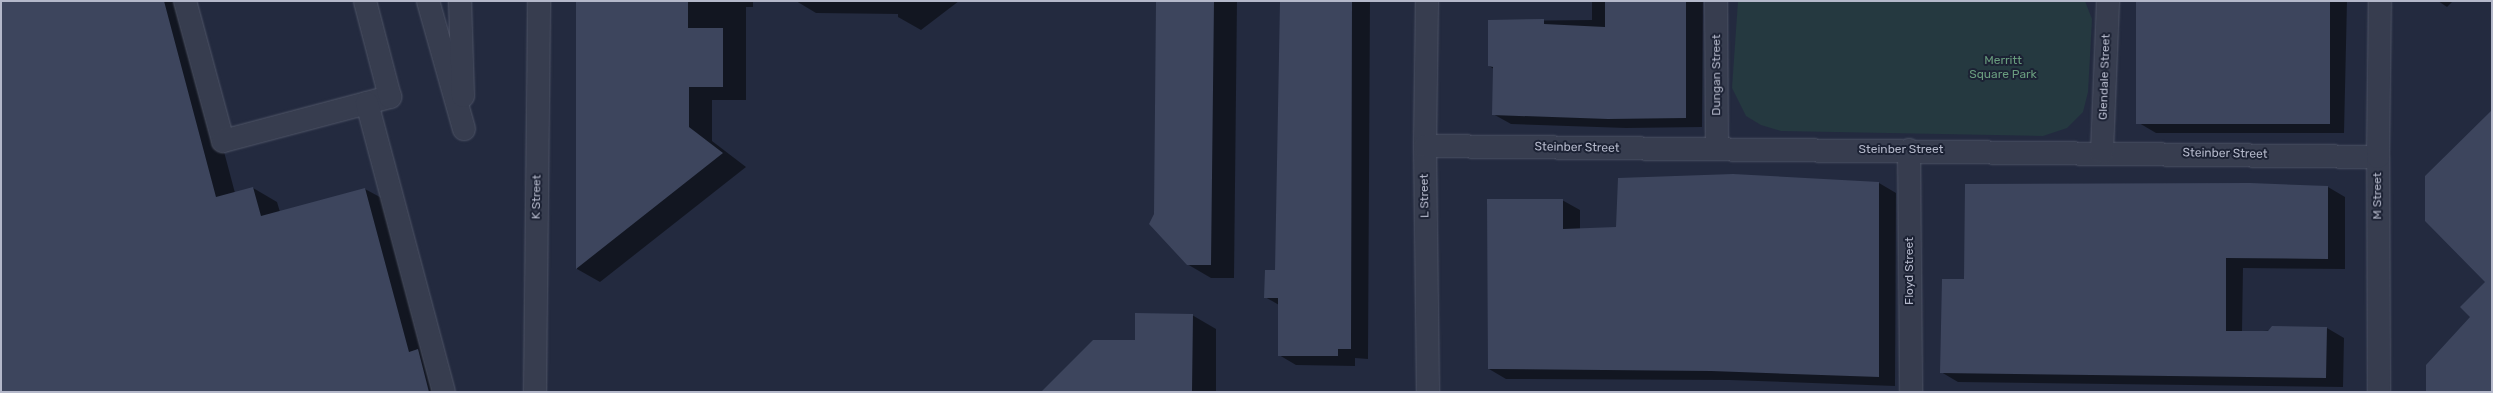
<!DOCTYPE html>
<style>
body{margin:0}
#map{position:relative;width:2493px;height:393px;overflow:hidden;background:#232a3f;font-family:Rubik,sans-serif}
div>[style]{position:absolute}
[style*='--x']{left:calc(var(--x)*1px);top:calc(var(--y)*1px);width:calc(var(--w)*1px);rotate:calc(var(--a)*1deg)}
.green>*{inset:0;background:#253940}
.shadow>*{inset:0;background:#0007}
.building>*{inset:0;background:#3d455d;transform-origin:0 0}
.roads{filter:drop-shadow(0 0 1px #4f5567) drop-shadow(0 0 1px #4f5567)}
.minor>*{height:22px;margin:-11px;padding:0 11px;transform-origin:11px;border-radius:11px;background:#373d4f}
span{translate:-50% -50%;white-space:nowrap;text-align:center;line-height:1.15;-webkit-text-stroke:4px #1c2234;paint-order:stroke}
.park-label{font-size:12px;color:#699c7e}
.street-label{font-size:12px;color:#b4b8ca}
.frame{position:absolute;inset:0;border:2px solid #b4b8ca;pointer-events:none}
</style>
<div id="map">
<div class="green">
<i style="clip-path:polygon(1738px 1px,2085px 1px,2092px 19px,2088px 92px,2083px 112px,2067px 128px,2043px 136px,1781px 131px,1761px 125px,1746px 116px,1732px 88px)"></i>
</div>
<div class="shadow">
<i style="clip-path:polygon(1px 1px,184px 1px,235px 193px,253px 188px,277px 202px,280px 212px,365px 189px,389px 202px,449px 392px,1px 392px)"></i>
<i style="clip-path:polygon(578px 1px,753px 1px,753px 7px,746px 7px,746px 100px,712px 100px,712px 141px,746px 167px,600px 282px,577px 269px)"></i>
<i style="clip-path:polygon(796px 1px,959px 1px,921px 30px,898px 17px,898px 14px,816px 13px)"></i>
<i style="clip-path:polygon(1157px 1px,1237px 1px,1234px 278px,1211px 278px,1187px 264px,1155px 214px)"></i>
<i style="clip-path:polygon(1281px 1px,1370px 1px,1368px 359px,1355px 358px,1355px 366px,1296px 365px,1279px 355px,1279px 305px,1265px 297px,1276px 271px)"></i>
<i style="clip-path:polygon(1592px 1px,1703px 1px,1702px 127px,1626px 128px,1511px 124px,1493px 114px,1494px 69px,1489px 66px,1489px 21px,1592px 20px)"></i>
<i style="clip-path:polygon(2138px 1px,2347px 1px,2344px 133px,2156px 133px,2139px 123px)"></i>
<i style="clip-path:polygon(2438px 1px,2453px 1px,2447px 7px)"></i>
<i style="clip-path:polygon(1879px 183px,1896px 193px,1895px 386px,1729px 380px,1506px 379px,1489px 369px,1562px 200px,1580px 210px,1580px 230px,1617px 228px)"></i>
<i style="clip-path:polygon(2328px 187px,2345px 197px,2345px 269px,2243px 268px,2242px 332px,2327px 328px,2344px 338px,2343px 387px,1958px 382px,1941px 372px,1965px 280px)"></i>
<i style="clip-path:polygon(1192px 315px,1216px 329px,1216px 392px,1042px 392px,1136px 341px)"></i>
</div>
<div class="building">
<i style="clip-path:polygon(1px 1px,164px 1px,216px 197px,253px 187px,261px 216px,365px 188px,409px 352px,418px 349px,429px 392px,1px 392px)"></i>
<i style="clip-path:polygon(576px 1px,688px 1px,688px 28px,723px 28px,723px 87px,689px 87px,689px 127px,723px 153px,576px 269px)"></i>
<i style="clip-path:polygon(1156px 1px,1214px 1px,1211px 265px,1187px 265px,1149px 224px,1154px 214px)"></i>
<i style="clip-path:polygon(1280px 1px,1352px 1px,1351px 349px,1338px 349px,1338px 356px,1278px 356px,1278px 298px,1264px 298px,1265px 270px,1275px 270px)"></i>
<i style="clip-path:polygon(1605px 1px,1686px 1px,1686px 118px,1608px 119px,1492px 115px,1493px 67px,1488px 66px,1488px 20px,1544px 19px,1544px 24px,1605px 27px)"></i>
<i style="left:2136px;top:1px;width:194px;height:123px"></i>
<i style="clip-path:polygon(2492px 110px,2492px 392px,2426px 392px,2426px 365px,2470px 317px,2460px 307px,2485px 282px,2425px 221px,2425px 176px)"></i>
<i style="clip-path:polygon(1733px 174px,1879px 182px,1879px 377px,1711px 371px,1488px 369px,1487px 199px,1563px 199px,1563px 229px,1616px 227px,1618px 178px)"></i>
<i style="clip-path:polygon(2250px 183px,2328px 186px,2328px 259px,2226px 258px,2226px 331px,2268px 331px,2272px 326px,2327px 327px,2326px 378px,1940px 373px,1942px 279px,1964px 279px,1965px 184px)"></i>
<i style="clip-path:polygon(1135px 313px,1193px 314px,1192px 392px,1041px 392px,1093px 340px,1135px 340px)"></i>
</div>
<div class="roads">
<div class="minor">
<i style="--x:185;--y:1;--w:145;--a:74.8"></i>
<i style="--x:223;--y:141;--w:173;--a:-14.8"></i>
<i style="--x:390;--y:97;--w:99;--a:-104.6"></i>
<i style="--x:428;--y:1;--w:133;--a:74.3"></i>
<i style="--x:460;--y:1;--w:95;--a:88.2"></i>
<i style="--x:1427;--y:1;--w:145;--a:90.8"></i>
<i style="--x:1425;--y:146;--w:246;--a:89.3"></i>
<i style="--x:1716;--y:1;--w:148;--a:89.6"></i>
<i style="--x:367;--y:103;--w:299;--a:75.1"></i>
<i style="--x:1425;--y:146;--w:953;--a:0.66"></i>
<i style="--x:1909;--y:150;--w:242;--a:89.5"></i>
<i style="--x:2102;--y:152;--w:151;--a:-87.7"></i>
<i style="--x:535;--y:392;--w:391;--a:-89.4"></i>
<i style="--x:2379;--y:392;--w:235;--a:-90.2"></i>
<i style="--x:2378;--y:157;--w:156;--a:-89.3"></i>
</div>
</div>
<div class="park-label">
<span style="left:2003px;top:68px">Merritt<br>Square Park</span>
</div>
<div class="street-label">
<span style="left:1717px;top:75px;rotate:-90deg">Dungan Street</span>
<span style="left:2105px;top:77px;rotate:-88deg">Glendale Street</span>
<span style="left:1577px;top:148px;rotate:1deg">Steinber Street</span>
<span style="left:1901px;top:150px">Steinber Street</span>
<span style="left:2225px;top:154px;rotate:1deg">Steinber Street</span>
<span style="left:1425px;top:196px;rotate:-91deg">L Street</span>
<span style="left:2378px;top:196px;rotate:-90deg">M Street</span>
<span style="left:537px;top:197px;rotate:-89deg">K Street</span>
<span style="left:1910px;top:271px;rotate:-90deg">Floyd Street</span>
</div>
<div class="frame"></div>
</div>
